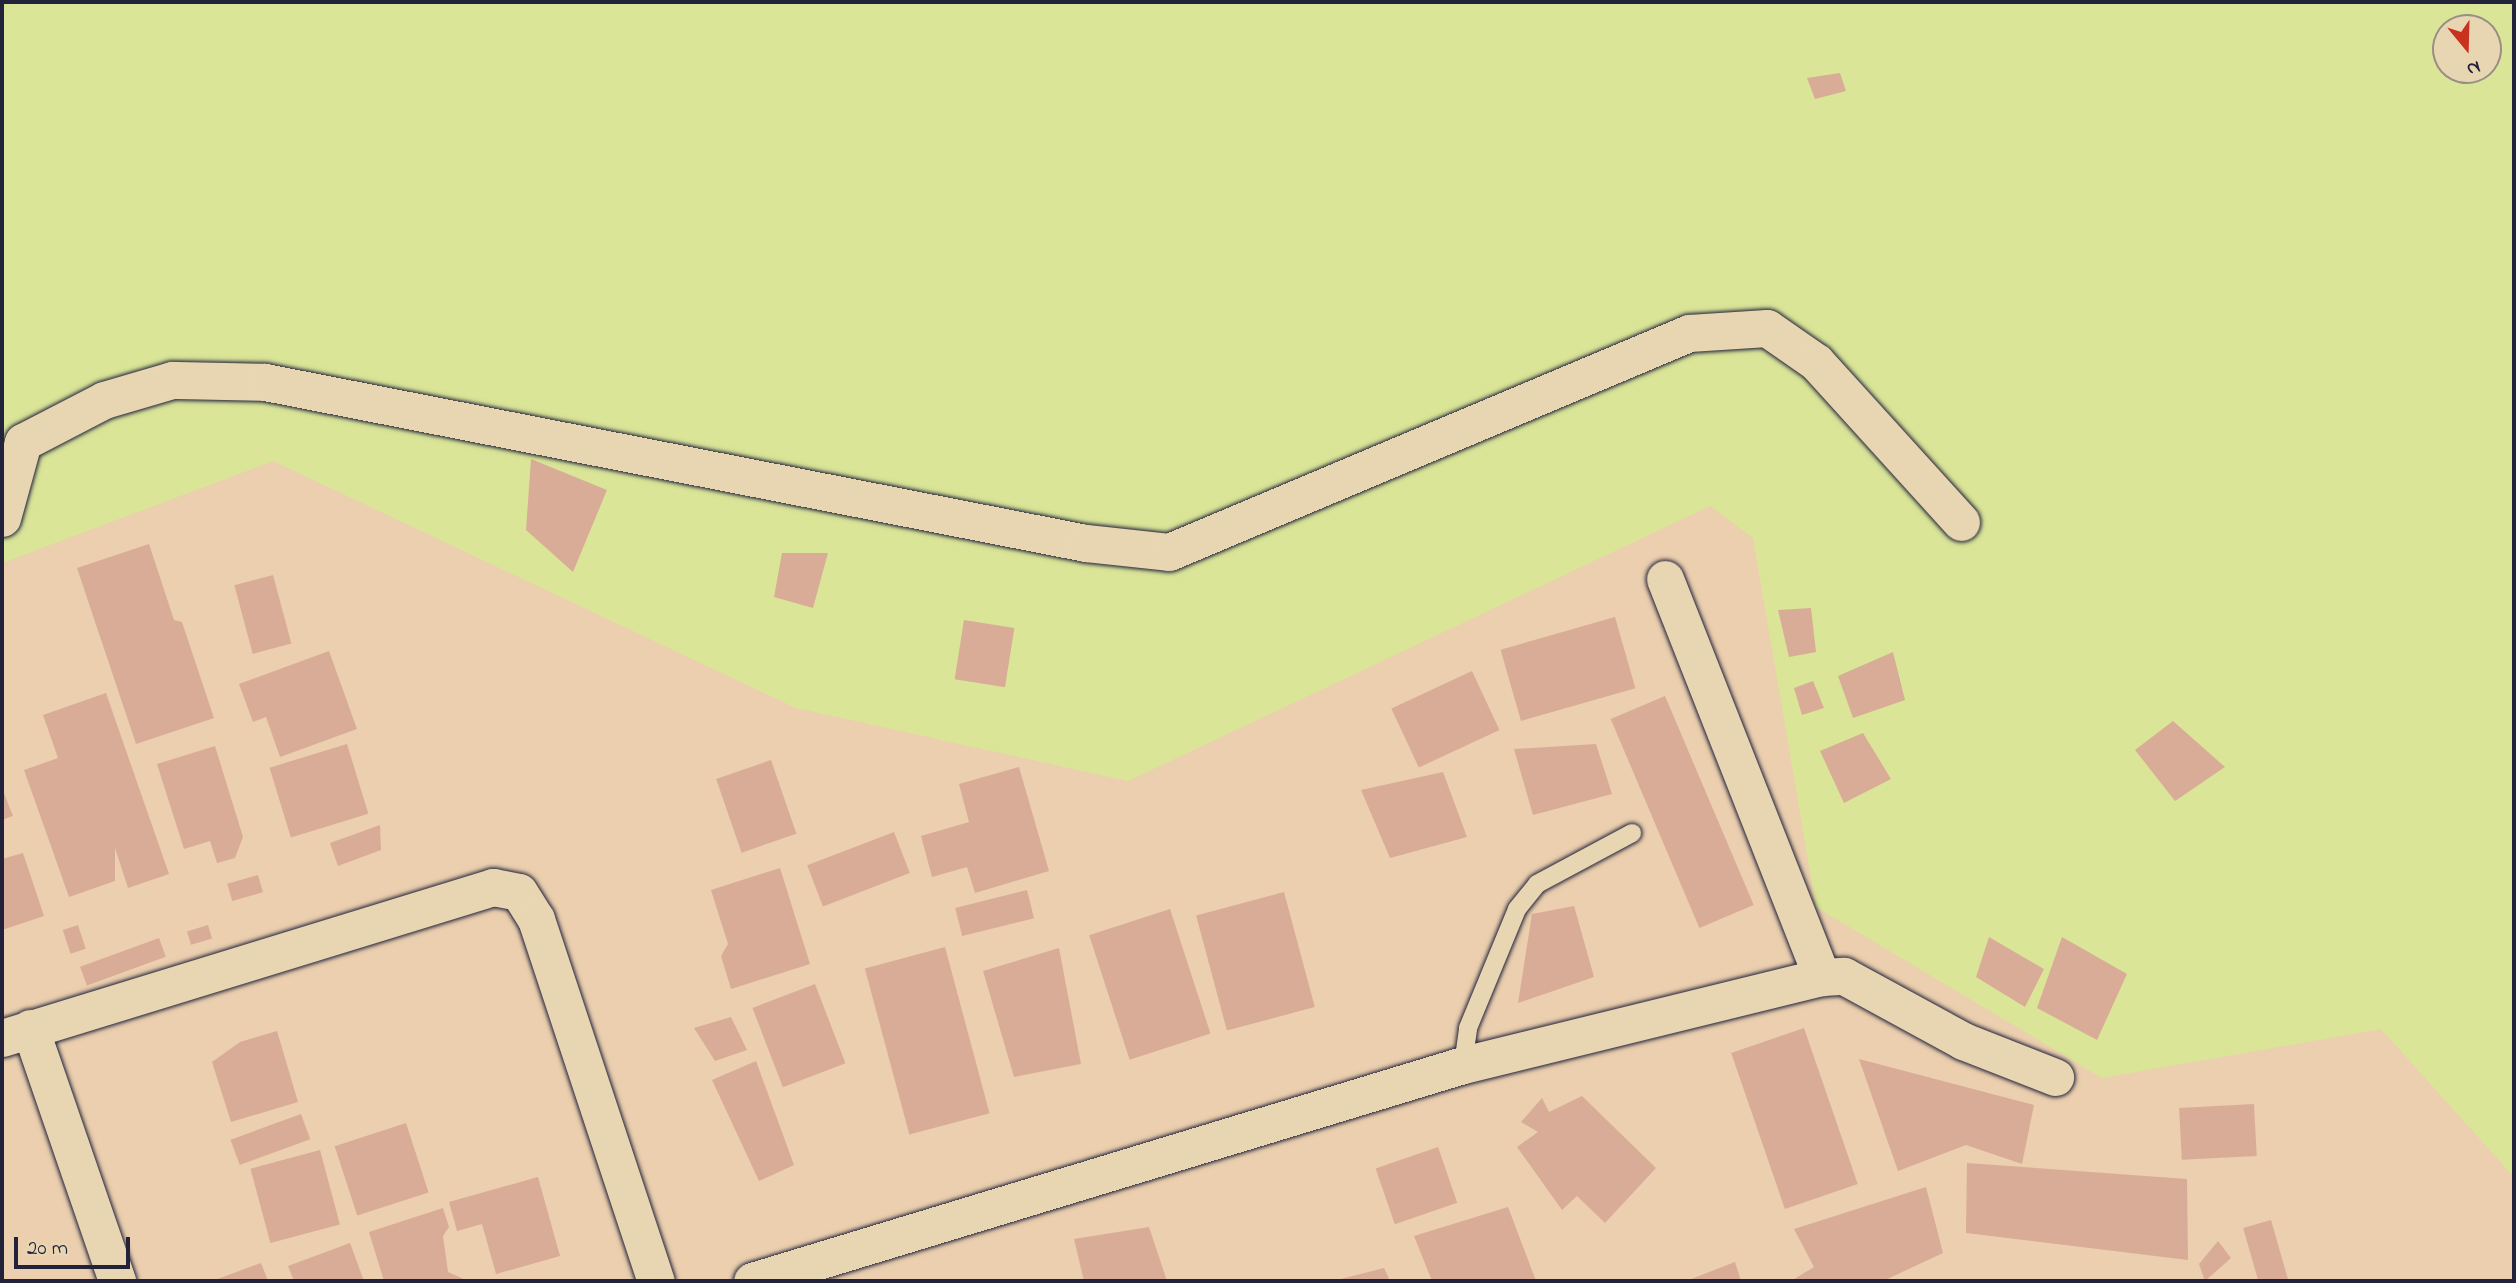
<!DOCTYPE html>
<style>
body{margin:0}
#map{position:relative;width:2516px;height:1283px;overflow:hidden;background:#ebcfae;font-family:"Indie Flower",sans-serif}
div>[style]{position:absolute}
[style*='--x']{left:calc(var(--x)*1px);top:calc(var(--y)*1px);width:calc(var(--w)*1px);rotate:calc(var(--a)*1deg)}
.green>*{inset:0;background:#dae598}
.building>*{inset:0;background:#d9ac97;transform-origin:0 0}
.roads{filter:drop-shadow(0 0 2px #22223b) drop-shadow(0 0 2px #22223b)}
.lane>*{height:18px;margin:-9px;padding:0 9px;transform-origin:9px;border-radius:9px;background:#e8d6b3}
.street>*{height:37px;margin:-18.5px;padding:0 18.5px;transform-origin:18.5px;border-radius:18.5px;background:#e8d6b3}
span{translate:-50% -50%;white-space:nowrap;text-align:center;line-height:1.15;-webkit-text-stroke:7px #e8d6b3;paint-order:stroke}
.frame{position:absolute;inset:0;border:4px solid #22223b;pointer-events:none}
.north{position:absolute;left:2432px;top:14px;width:70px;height:70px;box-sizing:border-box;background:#e8d6b3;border:2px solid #998e83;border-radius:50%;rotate:161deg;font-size:19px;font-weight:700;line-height:28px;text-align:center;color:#22223b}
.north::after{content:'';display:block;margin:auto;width:24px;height:32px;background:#c8321e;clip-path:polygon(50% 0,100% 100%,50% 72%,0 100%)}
.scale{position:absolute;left:14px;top:1237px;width:116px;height:32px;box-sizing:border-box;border:4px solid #22223b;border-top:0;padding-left:9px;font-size:21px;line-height:24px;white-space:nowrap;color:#22223b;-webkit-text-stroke:5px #e8d6b3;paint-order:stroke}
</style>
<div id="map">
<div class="green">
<i style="clip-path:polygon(evenodd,2px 2px,2514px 2px,2514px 1177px,2381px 1029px,2102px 1078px,1816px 907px,1753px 538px,1710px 506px,1128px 781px,796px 708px,273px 461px,2px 563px,2px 2px,2446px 28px,2488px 28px,2488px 70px,2446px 70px,2446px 28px)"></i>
</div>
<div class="building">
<i style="clip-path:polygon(1840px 73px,1846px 91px,1815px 99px,1807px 78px)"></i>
<i style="clip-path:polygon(531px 459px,607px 490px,573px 572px,526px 530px)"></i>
<i style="clip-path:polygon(149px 544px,174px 620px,182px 622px,214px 718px,136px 744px,77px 568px)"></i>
<i style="clip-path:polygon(782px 553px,828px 553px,813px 608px,774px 597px)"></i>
<i style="left:273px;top:575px;width:71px;height:40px;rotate:75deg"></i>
<i style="clip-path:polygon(1811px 608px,1816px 652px,1789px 657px,1778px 610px)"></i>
<i style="left:1615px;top:617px;width:74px;height:119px;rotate:74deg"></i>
<i style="left:964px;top:620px;width:51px;height:60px;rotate:9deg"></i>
<i style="clip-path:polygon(329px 651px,357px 729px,280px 757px,266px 717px,253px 722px,239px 684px)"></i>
<i style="clip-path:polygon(1893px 652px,1905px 700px,1853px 718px,1838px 676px)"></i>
<i style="left:1472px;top:671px;width:65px;height:89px;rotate:65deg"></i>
<i style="clip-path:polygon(1813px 681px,1824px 708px,1802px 715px,1794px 688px)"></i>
<i style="clip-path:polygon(106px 693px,169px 874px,128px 888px,115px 848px,115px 881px,69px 897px,24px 770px,58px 758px,43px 715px)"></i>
<i style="left:1665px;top:696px;width:227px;height:59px;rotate:67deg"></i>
<i style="clip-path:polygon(2173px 721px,2225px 767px,2175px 801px,2135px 750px)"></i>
<i style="clip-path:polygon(1863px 733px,1891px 779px,1844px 803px,1820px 751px)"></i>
<i style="left:347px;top:744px;width:73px;height:81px;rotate:73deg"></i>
<i style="clip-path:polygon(1596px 744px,1612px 794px,1533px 815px,1514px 749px)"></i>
<i style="clip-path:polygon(215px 746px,243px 837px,235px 858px,217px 863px,210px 841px,184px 849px,157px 764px)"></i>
<i style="left:771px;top:760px;width:78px;height:58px;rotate:71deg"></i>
<i style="clip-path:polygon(1019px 767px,1049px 871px,975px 893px,967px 867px,932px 877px,921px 836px,969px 822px,959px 784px)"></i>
<i style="clip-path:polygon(1443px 772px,1467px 837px,1390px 858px,1361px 790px)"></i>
<i style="clip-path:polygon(2px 788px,13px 816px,2px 820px)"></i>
<i style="clip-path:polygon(380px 825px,381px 850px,338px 866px,330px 843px)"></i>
<i style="left:894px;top:832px;width:44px;height:93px;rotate:69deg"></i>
<i style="clip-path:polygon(23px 853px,44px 916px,2px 930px,2px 859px)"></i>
<i style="clip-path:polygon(780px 868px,810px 964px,731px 989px,721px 956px,728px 944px,711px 890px)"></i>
<i style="left:258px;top:875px;width:18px;height:32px;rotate:74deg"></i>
<i style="left:1027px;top:890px;width:29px;height:74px;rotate:76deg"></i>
<i style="left:1284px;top:892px;width:119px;height:91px;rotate:75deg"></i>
<i style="clip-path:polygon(1574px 906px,1594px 977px,1518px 1003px,1532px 914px)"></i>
<i style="left:1170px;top:909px;width:131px;height:85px;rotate:72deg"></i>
<i style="left:78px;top:925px;width:25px;height:16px;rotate:72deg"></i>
<i style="left:208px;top:925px;width:14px;height:22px;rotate:73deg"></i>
<i style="clip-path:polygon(1989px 937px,2044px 969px,2025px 1007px,1976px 977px)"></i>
<i style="clip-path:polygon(2062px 937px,2127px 974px,2097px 1040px,2037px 1008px)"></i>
<i style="left:159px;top:938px;width:20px;height:84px;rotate:70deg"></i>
<i style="left:945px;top:947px;width:172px;height:83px;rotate:75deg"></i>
<i style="clip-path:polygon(1059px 948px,1081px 1064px,1014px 1077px,983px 971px)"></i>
<i style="left:815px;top:984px;width:85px;height:67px;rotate:69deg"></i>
<i style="clip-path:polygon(731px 1017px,747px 1050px,715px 1061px,694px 1028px)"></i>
<i style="left:1804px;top:1028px;width:165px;height:77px;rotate:71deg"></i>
<i style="clip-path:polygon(277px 1031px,298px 1102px,231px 1122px,212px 1062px,240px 1042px)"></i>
<i style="clip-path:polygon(1859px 1059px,2034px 1105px,2022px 1164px,1966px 1145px,1898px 1171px)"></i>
<i style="clip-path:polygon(756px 1061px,794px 1165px,759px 1181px,712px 1080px)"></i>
<i style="clip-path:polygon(1582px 1096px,1656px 1168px,1605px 1223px,1577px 1196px,1562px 1210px,1517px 1147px,1538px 1132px,1521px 1122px,1542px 1098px,1549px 1112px)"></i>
<i style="left:2254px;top:1104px;width:52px;height:75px;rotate:87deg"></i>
<i style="left:301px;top:1114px;width:27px;height:75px;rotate:70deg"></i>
<i style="left:406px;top:1123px;width:73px;height:75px;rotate:72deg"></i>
<i style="left:1438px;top:1147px;width:59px;height:66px;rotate:71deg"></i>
<i style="left:320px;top:1150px;width:77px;height:72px;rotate:75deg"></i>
<i style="clip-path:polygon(1967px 1163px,2187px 1179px,2188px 1260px,1966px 1233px)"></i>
<i style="clip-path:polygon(538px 1177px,560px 1256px,496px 1274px,482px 1224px,457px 1231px,449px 1202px)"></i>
<i style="clip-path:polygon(1926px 1187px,1943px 1253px,1883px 1281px,1791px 1281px,1814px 1267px,1794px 1229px)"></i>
<i style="clip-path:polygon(1508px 1207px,1536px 1281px,1432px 1281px,1414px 1236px)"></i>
<i style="clip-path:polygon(443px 1208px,449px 1227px,443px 1236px,448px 1272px,468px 1281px,384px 1281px,369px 1232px)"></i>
<i style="left:2271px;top:1220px;width:63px;height:29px;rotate:74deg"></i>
<i style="clip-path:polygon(1149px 1227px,1167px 1281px,1084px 1281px,1074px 1239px)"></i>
<i style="clip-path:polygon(2218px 1241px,2231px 1258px,2205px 1281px,2199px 1264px)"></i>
<i style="clip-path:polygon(350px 1243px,364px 1281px,294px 1281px,288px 1266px)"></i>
<i style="clip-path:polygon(1735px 1262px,1741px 1281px,1686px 1281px)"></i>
<i style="clip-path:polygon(261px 1263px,268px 1281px,212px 1281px)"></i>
<i style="clip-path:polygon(1384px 1268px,1390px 1281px,1337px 1281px,1337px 1280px)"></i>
</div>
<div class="roads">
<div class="lane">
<i style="--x:1463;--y:1065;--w:37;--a:-82"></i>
<i style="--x:1468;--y:1028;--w:129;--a:-67.6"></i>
<i style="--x:1517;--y:909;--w:32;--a:-51"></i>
<i style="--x:1537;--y:884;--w:108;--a:-28.2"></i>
</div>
<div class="street">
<i style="--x:2;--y:518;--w:79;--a:-74.6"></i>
<i style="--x:23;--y:442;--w:91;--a:-27.4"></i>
<i style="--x:104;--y:400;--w:71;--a:-16.4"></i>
<i style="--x:172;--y:380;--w:93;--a:1.2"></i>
<i style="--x:265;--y:382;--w:837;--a:11.1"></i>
<i style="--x:1086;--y:543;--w:83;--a:6.2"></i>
<i style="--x:1169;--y:552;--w:564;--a:-22.84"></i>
<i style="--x:1689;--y:333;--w:78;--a:-3.7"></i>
<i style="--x:1767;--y:328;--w:60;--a:34.8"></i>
<i style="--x:1816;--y:362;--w:216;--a:47.8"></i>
<i style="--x:1665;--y:579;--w:428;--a:68.5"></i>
<i style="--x:30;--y:1028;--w:268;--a:71"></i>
<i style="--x:2;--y:1038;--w:514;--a:-17.09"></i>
<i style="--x:493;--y:887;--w:26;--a:11"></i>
<i style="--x:519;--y:892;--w:32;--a:58"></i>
<i style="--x:536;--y:919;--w:381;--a:71.7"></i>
<i style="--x:752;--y:1281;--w:743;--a:-16.9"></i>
<i style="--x:1463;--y:1065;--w:370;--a:-13.8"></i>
<i style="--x:1822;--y:977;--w:22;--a:-3"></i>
<i style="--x:1844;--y:976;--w:136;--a:28.6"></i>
<i style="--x:1963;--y:1041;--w:99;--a:21.4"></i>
</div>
</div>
<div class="frame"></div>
<div class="north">N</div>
<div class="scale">20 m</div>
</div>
